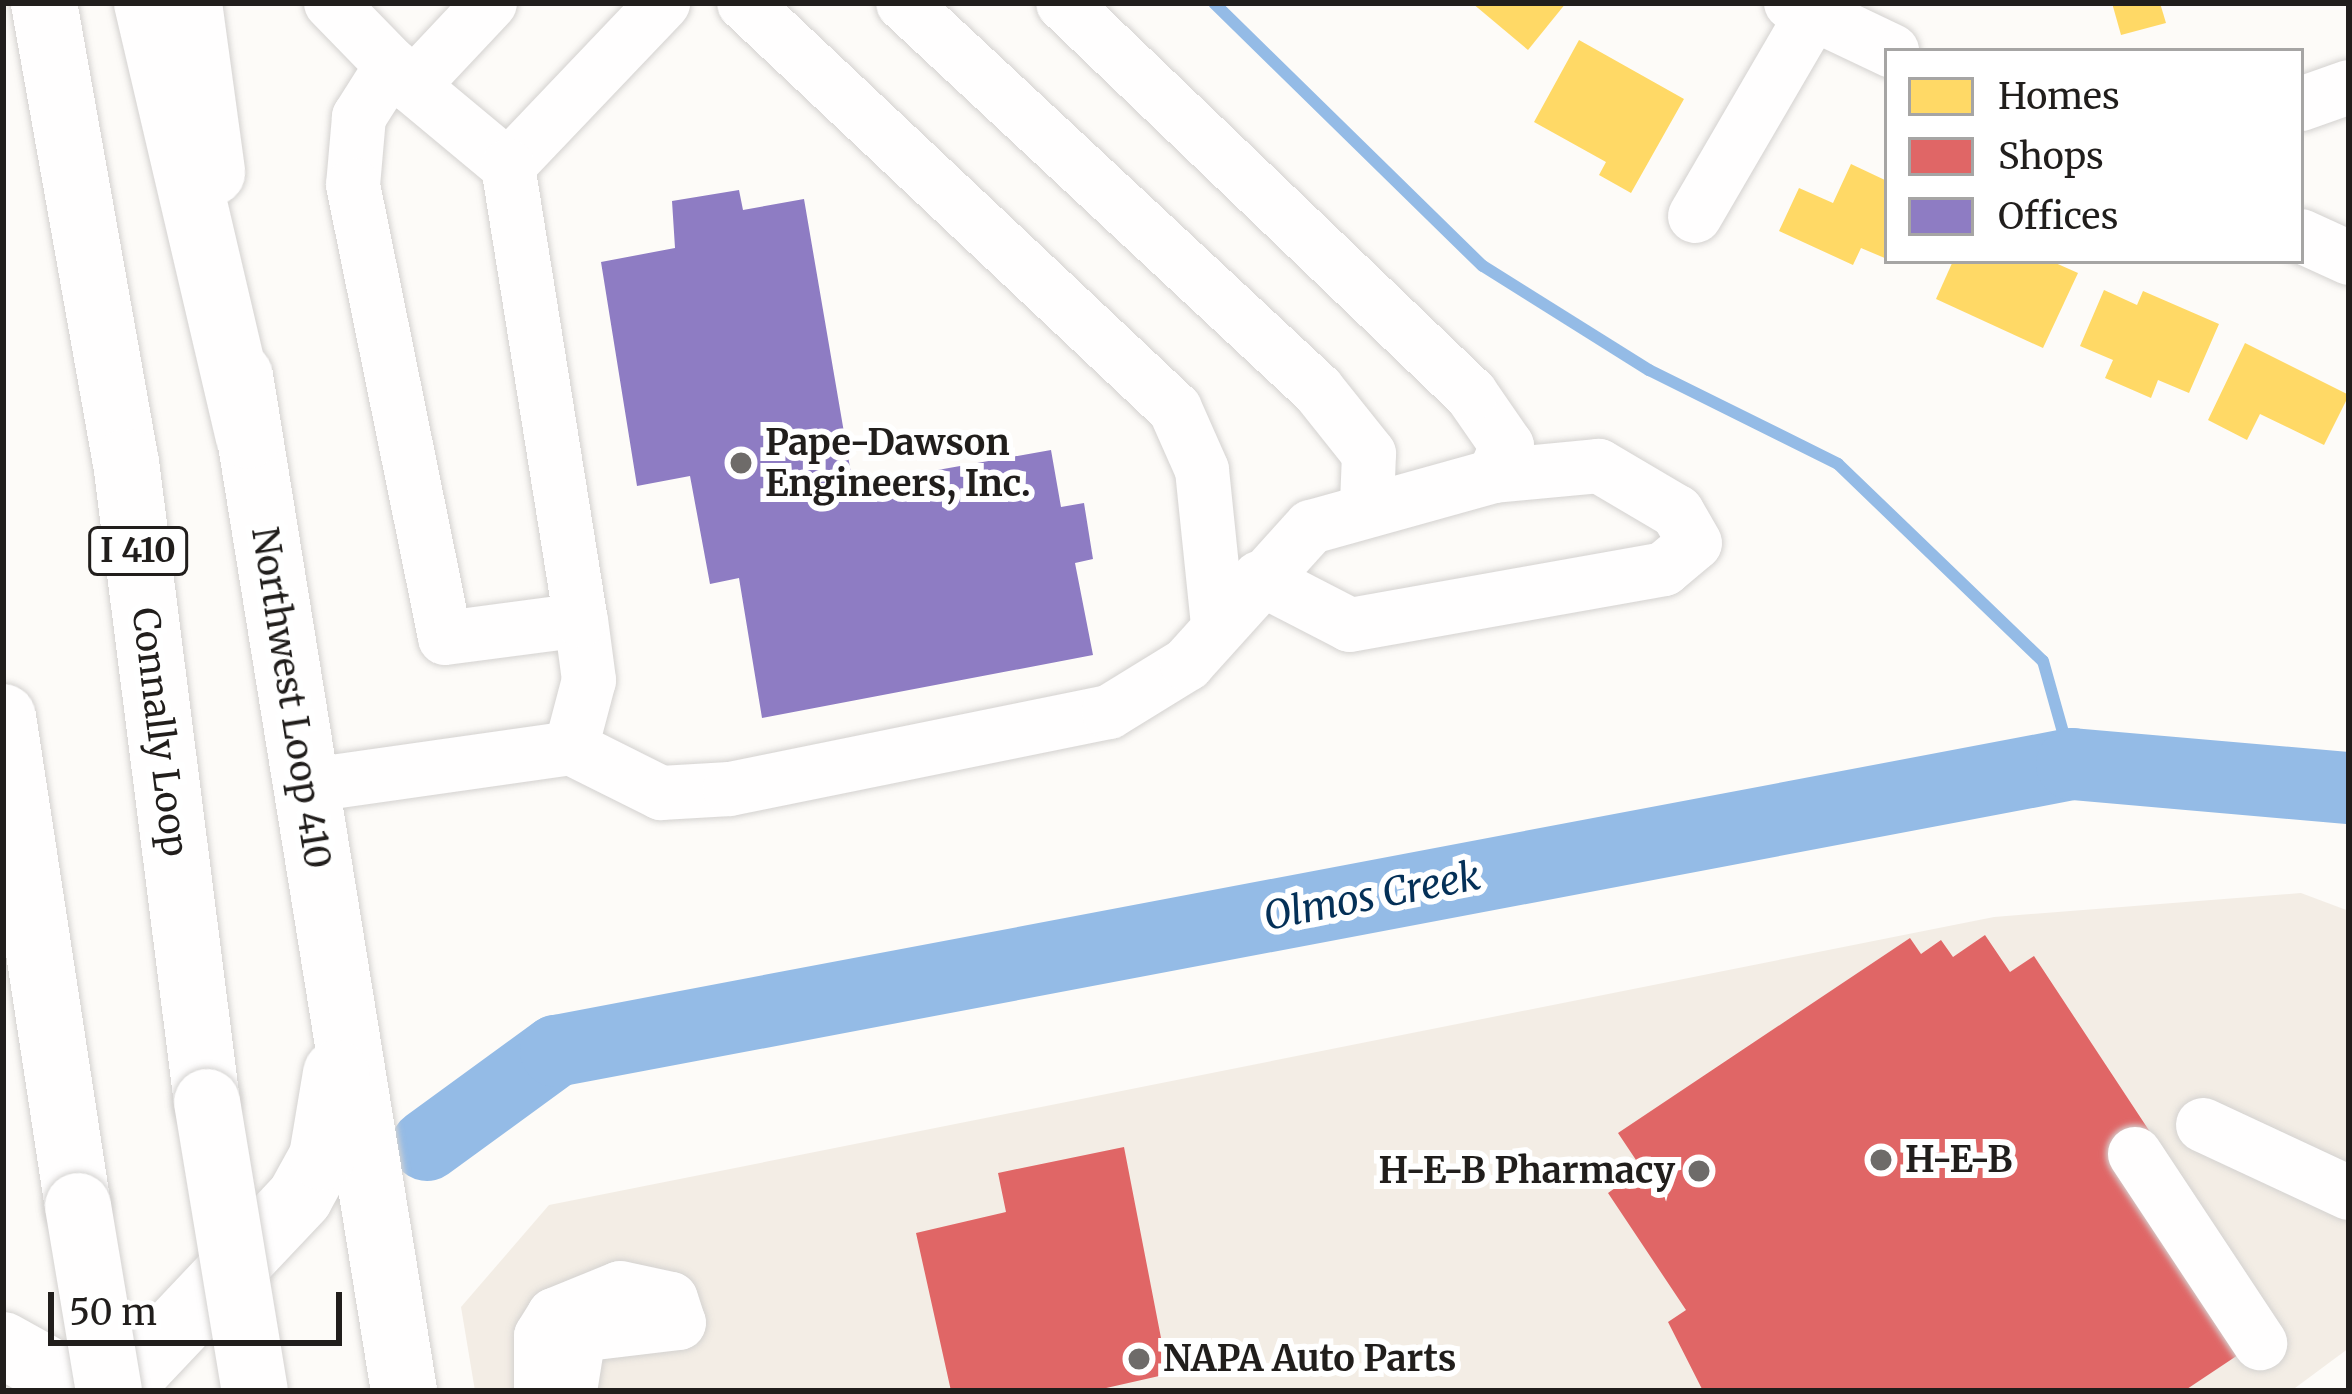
<!DOCTYPE html>
<style>
body{margin:0}
#map{position:relative;width:2352px;height:1394px;overflow:hidden;background:#fdfbf8;font-family:Merriweather,serif}
div>[style]{position:absolute}
[style*='--x']{left:calc(var(--x)*1px);top:calc(var(--y)*1px);width:calc(var(--w)*1px);rotate:calc(var(--a)*1deg)}
.built>*{inset:0;background:#f3ede5}
.homes>*{inset:0;background:#ffd966}
.shops>*{inset:0;background:#e06666}
.offices>*{inset:0;background:#8e7cc3}
.stream>*{height:12px;margin:-6px;padding:0 6px;transform-origin:6px;border-radius:6px;background:#94bbe6}
.river>*{height:72px;margin:-36px;padding:0 36px;transform-origin:36px;border-radius:36px;background:#94bbe6}
.roads{filter:drop-shadow(0 0 3px #d4d2d0) drop-shadow(0 0 3px #d4d2d0)}
.minor>*{height:54px;margin:-27px;padding:0 27px;transform-origin:27px;border-radius:27px;background:#fffefe}
.major>*{height:66px;margin:-33px;padding:0 33px;transform-origin:33px;border-radius:33px;background:#fffefe}
.highway>*{height:66px;margin:-33px;padding:0 33px;transform-origin:33px;border-radius:33px;background:#fffefe}
.bridges{filter:drop-shadow(0 0 3px #d4d2d0) drop-shadow(0 0 3px #d4d2d0)}
.highway-bridge>*{height:66px;margin:-33px;padding:0 33px;transform-origin:33px;border-radius:33px;background:#fffefe}
.dots>*{width:33px;height:33px;translate:-50% -50%;box-sizing:border-box;border:6px solid #fff;border-radius:50%}
span{translate:-50% -50%;white-space:nowrap;text-align:center;line-height:1.15;-webkit-text-stroke:12px #fff;paint-order:stroke}
.shield-label span{padding:3px 9px;background:#fff;border:3px solid;border-radius:9px;-webkit-text-stroke-width:0}
.shield-label{font-size:33px;color:#211e1c;font-weight:700}
.poi-label{font-size:36px;color:#211e1c;font-weight:700}
.left{translate:0 -50%;text-align:left}
.right{translate:-100% -50%;text-align:right}
.street-label{font-size:36px;color:#211e1c}
.water-label{font-size:39px;color:#043057;font-style:italic}
.frame{position:absolute;inset:0;border:6px solid #211e1c;pointer-events:none}
.legend{position:absolute;left:1884px;top:48px;width:420px;height:216px;box-sizing:border-box;background:#fff;border:3px solid #a6a5a4;margin:0;padding:15px 21px;list-style:none;font-size:36px;color:#211e1c}
.legend li{display:flex;align-items:center;gap:24px;height:60px}
.legend b{width:60px;border:3px solid #a6a5a4}
.scale{position:absolute;left:48px;top:1292px;width:294px;height:54px;box-sizing:border-box;border:6px solid #211e1c;border-top:0;padding-left:15px;font-size:36px;line-height:42px;white-space:nowrap;color:#211e1c;-webkit-text-stroke:9px #fff;paint-order:stroke}
</style>
<div id="map">
<div class="built">
<i style="clip-path:polygon(2301px 893px,2349px 911px,2349px 1348px,2291px 1391px,475px 1391px,461px 1307px,549px 1205px,1994px 917px)"></i>
</div>
<div class="homes">
<i style="clip-path:polygon(1472px 3px,1566px 3px,1528px 50px)"></i>
<i style="clip-path:polygon(2112px 3px,2160px 3px,2166px 23px,2121px 35px)"></i>
<i style="clip-path:polygon(1579px 40px,1684px 99px,1631px 193px,1599px 175px,1606px 162px,1534px 122px)"></i>
<i style="clip-path:polygon(1851px 164px,1887px 181px,1887px 259px,1861px 248px,1853px 265px,1779px 231px,1799px 188px,1833px 203px)"></i>
<i style="clip-path:polygon(1953px 261px,2051px 261px,2078px 273px,2043px 348px,1936px 299px)"></i>
<i style="clip-path:polygon(2104px 290px,2137px 305px,2143px 291px,2219px 324px,2189px 393px,2158px 380px,2151px 398px,2105px 378px,2113px 360px,2080px 346px)"></i>
<i style="clip-path:polygon(2245px 343px,2349px 395px,2324px 445px,2260px 414px,2247px 440px,2208px 420px)"></i>
</div>
<div class="shops">
<i style="clip-path:polygon(1985px 935px,2010px 972px,2034px 956px,2156px 1141px,2241px 1353px,2184px 1391px,1703px 1391px,1668px 1322px,1686px 1310px,1608px 1193px,1642px 1169px,1618px 1133px,1910px 938px,1921px 954px,1941px 940px,1953px 957px)"></i>
<i style="clip-path:polygon(1124px 1147px,1168px 1374px,1093px 1391px,951px 1391px,916px 1233px,1006px 1212px,998px 1173px)"></i>
</div>
<div class="offices">
<i style="clip-path:polygon(739px 190px,743px 210px,804px 199px,853px 485px,1051px 450px,1061px 507px,1084px 503px,1093px 559px,1075px 563px,1093px 655px,762px 718px,739px 578px,710px 584px,690px 476px,637px 486px,601px 262px,675px 248px,672px 201px)"></i>
</div>
<div class="stream">
<i style="--x:1214;--y:3;--w:376;--a:44.4"></i>
<i style="--x:1483;--y:266;--w:196;--a:32.1"></i>
<i style="--x:1649;--y:370;--w:211;--a:26.4"></i>
<i style="--x:1838;--y:464;--w:284;--a:43.9"></i>
<i style="--x:2043;--y:661;--w:107;--a:74.3"></i>
</div>
<div class="river">
<i style="--x:427;--y:1145;--w:160;--a:-36.1"></i>
<i style="--x:556;--y:1051;--w:1543;--a:-10.72"></i>
<i style="--x:2072;--y:764;--w:278;--a:5"></i>
</div>
<div class="roads">
<div class="minor">
<i style="--x:331;--y:3;--w:116;--a:45.7"></i>
<i style="--x:412;--y:86;--w:114;--a:-46.8"></i>
<i style="--x:744;--y:3;--w:592;--a:43.29"></i>
<i style="--x:1175;--y:409;--w:67;--a:66.1"></i>
<i style="--x:1202;--y:470;--w:155;--a:84.1"></i>
<i style="--x:903;--y:3;--w:567;--a:43"></i>
<i style="--x:1318;--y:390;--w:82;--a:51.4"></i>
<i style="--x:1369;--y:454;--w:49;--a:92.3"></i>
<i style="--x:1791;--y:3;--w:112;--a:25.4"></i>
<i style="--x:392;--y:65;--w:62;--a:122.4"></i>
<i style="--x:359;--y:117;--w:68;--a:95"></i>
<i style="--x:353;--y:185;--w:462;--a:78.5"></i>
<i style="--x:445;--y:638;--w:137;--a:-7.5"></i>
<i style="--x:581;--y:620;--w:61;--a:82.4"></i>
<i style="--x:589;--y:680;--w:70;--a:104.8"></i>
<i style="--x:412;--y:86;--w:125;--a:39.8"></i>
<i style="--x:508;--y:166;--w:225;--a:-46.4"></i>
<i style="--x:2301;--y:104;--w:51;--a:-19.5"></i>
<i style="--x:508;--y:166;--w:460;--a:80.9"></i>
<i style="--x:1695;--y:216;--w:233;--a:-59.8"></i>
<i style="--x:2301;--y:236;--w:53;--a:24.6"></i>
<i style="--x:1259;--y:578;--w:102;--a:27.3"></i>
<i style="--x:1350;--y:625;--w:319;--a:-10.1"></i>
<i style="--x:1664;--y:569;--w:40;--a:-40"></i>
<i style="--x:1695;--y:543;--w:36;--a:-120"></i>
<i style="--x:1677;--y:512;--w:91;--a:-149.5"></i>
<i style="--x:1599;--y:466;--w:105;--a:174.6"></i>
<i style="--x:304;--y:786;--w:270;--a:-8.1"></i>
<i style="--x:571;--y:748;--w:101;--a:26.6"></i>
<i style="--x:661;--y:793;--w:69;--a:-3.3"></i>
<i style="--x:730;--y:789;--w:387;--a:-11.5"></i>
<i style="--x:1109;--y:712;--w:92;--a:-31.6"></i>
<i style="--x:1187;--y:664;--w:185;--a:-47.9"></i>
<i style="--x:1311;--y:527;--w:190;--a:-15.6"></i>
<i style="--x:1494;--y:476;--w:33;--a:-67"></i>
<i style="--x:1507;--y:446;--w:63;--a:-124.7"></i>
<i style="--x:1471;--y:394;--w:565;--a:-136.22"></i>
<i style="--x:2203;--y:1125;--w:161;--a:25"></i>
<i style="--x:2135;--y:1154;--w:227;--a:56.5"></i>
<i style="--x:541;--y:1391;--w:55;--a:-90"></i>
<i style="--x:541;--y:1336;--w:25;--a:-58"></i>
<i style="--x:554;--y:1315;--w:71;--a:-22.2"></i>
<i style="--x:620;--y:1288;--w:52;--a:12.2"></i>
<i style="--x:671;--y:1299;--w:25;--a:72"></i>
<i style="--x:679;--y:1323;--w:101;--a:173.2"></i>
<i style="--x:579;--y:1335;--w:57;--a:99.1"></i>
</div>
<div class="major">
<i style="--x:189;--y:3;--w:171;--a:82.2"></i>
<i style="--x:240;--y:376;--w:1028;--a:80.82"></i>
<i style="--x:3;--y:1345;--w:70;--a:29.1"></i>
<i style="--x:64;--y:1379;--w:42;--a:9.7"></i>
<i style="--x:105;--y:1386;--w:28;--a:-21"></i>
<i style="--x:131;--y:1376;--w:246;--a:-46.6"></i>
<i style="--x:300;--y:1197;--w:46;--a:-61.2"></i>
<i style="--x:322;--y:1157;--w:85;--a:-80.5"></i>
</div>
<div class="highway">
<i style="--x:44;--y:3;--w:466;--a:79.9"></i>
<i style="--x:126;--y:462;--w:645;--a:82.79"></i>
<i style="--x:147;--y:3;--w:444;--a:76.8"></i>
<i style="--x:3;--y:717;--w:495;--a:81.3"></i>
</div>
</div>
<div class="bridges">
<div class="highway-bridge">
<i style="--x:207;--y:1102;--w:293;--a:80.6"></i>
<i style="--x:78;--y:1206;--w:188;--a:80.5"></i>
</div>
</div>
<div class="dots">
<i style="left:741px;top:463px;background:#6e6b69"></i>
<i style="left:1881px;top:1160px;background:#6e6b69"></i>
<i style="left:1699px;top:1171px;background:#6e6b69"></i>
<i style="left:1139px;top:1359px;background:#6e6b69"></i>
</div>
<div class="shield-label">
<span style="left:138px;top:551px">I 410</span>
</div>
<div class="poi-label">
<span class="left" style="left:765px;top:463px">Pape-Dawson<br>Engineers, Inc.</span>
<span class="left" style="left:1905px;top:1160px">H-E-B</span>
<span class="right" style="left:1675px;top:1171px">H-E-B Pharmacy</span>
<span class="left" style="left:1163px;top:1359px">NAPA Auto Parts</span>
</div>
<div class="street-label">
<span style="left:291px;top:698px;rotate:81deg">Northwest Loop 410</span>
<span style="left:160px;top:732px;rotate:83deg">Connally Loop</span>
</div>
<div class="water-label">
<span style="left:1372px;top:897px;rotate:-11deg">Olmos Creek</span>
</div>
<div class="frame"></div>
<ul class="legend">
<li><b style="height:33px;background:#ffd966"></b>Homes</li>
<li><b style="height:33px;background:#e06666"></b>Shops</li>
<li><b style="height:33px;background:#8e7cc3"></b>Offices</li>
</ul>
<div class="scale">50 m</div>
</div>
